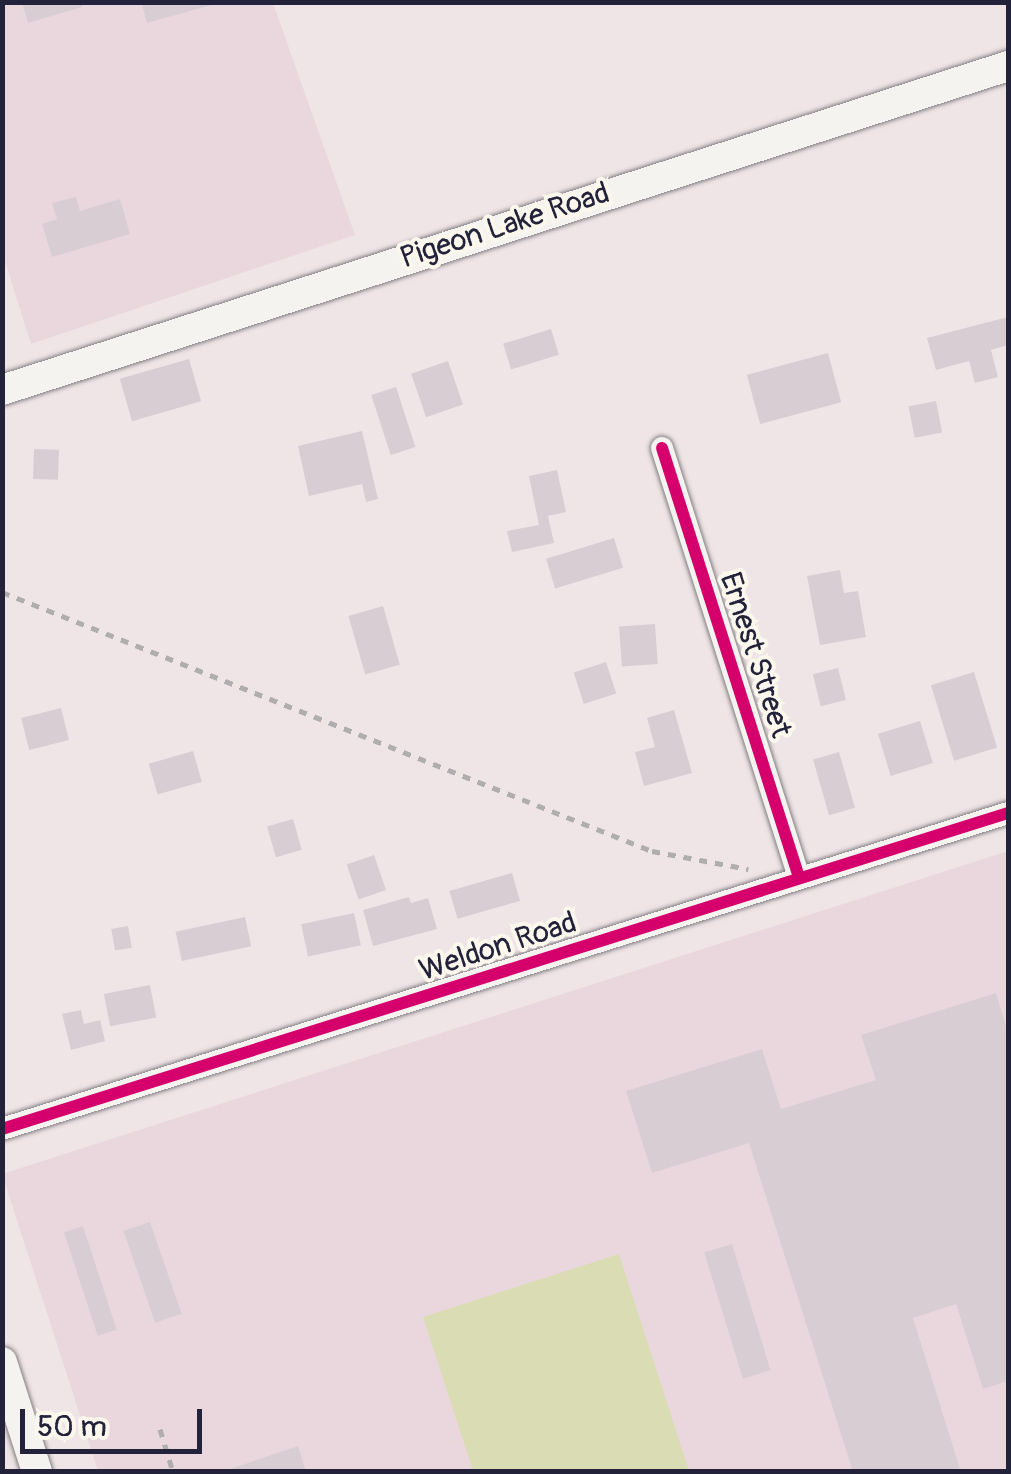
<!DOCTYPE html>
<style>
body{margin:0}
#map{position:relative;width:1011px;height:1474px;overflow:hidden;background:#efe5e6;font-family:Pangolin,sans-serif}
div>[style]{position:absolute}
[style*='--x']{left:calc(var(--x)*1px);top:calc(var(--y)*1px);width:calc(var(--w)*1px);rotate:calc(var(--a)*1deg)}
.built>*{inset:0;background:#ead7de}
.green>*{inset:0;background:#dadcb3}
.building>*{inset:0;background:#d9cdd4;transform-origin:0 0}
.path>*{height:5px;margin-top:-2.5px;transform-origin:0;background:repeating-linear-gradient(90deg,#afadae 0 8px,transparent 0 16px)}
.roads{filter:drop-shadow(0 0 2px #837e84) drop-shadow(0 0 2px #837e84)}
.street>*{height:22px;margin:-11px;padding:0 11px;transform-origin:11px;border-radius:11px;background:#f5f3ef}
.secondary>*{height:30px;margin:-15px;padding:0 15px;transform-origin:15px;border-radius:15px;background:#f5f3ef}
.cycleway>*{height:12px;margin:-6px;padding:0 6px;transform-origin:6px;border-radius:6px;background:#d6006c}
span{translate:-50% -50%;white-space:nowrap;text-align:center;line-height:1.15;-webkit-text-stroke:8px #fbf7ec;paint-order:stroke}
.street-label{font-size:30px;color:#22223b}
.frame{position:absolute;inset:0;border:5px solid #22223b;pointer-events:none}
.scale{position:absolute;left:20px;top:1409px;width:182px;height:45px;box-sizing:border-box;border:5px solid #22223b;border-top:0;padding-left:12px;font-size:30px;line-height:35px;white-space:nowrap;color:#22223b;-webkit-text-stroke:8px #fbf7ec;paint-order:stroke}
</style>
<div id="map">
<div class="built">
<i style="clip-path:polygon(2px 3px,273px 3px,355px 235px,31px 344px,3px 255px)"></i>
<i style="clip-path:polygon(1008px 851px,1008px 1471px,98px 1471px,2px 1174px)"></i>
</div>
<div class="green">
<i style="clip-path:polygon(619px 1254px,689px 1471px,473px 1471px,423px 1317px)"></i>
</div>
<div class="building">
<i style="clip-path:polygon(22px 2px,81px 2px,82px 7px,28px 23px)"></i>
<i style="clip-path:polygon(141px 2px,215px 2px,215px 4px,147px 23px)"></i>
<i style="clip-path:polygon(76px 197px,80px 211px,120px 199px,130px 234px,52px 257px,42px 224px,57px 219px,52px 203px)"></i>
<i style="clip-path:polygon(1008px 317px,1008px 345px,991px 350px,998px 377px,975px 383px,969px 361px,936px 370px,927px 338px)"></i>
<i style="left:551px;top:329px;width:27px;height:50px;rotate:73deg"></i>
<i style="left:828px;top:353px;width:51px;height:84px;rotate:75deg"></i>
<i style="left:189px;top:359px;width:44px;height:72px;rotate:74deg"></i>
<i style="left:448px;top:361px;width:46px;height:39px;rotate:71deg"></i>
<i style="left:396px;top:387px;width:63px;height:26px;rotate:72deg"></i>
<i style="left:936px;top:401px;width:32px;height:28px;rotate:79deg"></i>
<i style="clip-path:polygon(362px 431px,378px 499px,366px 502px,362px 484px,309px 496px,298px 446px)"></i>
<i style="left:34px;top:449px;width:25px;height:30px;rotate:2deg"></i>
<i style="clip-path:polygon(557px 470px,566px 512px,548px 516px,554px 543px,512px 552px,507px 531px,539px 525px,529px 476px)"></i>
<i style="left:614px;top:538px;width:31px;height:71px;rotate:73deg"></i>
<i style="clip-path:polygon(840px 570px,844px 593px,858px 591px,866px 637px,820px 645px,807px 576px)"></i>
<i style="left:383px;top:606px;width:61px;height:36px;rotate:74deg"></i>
<i style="left:655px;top:624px;width:40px;height:36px;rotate:86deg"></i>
<i style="left:606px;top:662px;width:33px;height:34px;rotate:72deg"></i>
<i style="left:838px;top:668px;width:33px;height:26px;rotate:76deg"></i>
<i style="left:974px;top:672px;width:79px;height:45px;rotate:73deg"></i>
<i style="left:61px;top:708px;width:33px;height:41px;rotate:76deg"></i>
<i style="clip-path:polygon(674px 710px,692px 773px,644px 786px,635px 752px,655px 747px,647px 718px)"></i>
<i style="left:920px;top:721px;width:44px;height:44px;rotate:73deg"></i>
<i style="left:193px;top:751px;width:32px;height:46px;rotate:74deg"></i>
<i style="left:839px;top:752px;width:58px;height:27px;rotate:74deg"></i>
<i style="left:293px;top:819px;width:32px;height:27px;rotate:74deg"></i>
<i style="left:374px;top:855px;width:37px;height:29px;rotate:71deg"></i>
<i style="left:512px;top:873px;width:29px;height:65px;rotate:74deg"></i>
<i style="clip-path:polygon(409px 897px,411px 903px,428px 898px,437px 929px,373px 946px,363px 910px)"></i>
<i style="left:354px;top:913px;width:33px;height:54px;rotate:78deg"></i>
<i style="left:245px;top:917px;width:30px;height:71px;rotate:78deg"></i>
<i style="left:128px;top:926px;width:22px;height:17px;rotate:80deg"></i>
<i style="left:150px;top:985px;width:33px;height:47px;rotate:79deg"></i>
<i style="clip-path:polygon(996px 993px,1008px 1032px,1008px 1381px,983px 1389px,956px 1304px,913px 1318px,961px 1472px,853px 1472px,749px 1143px,652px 1173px,626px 1091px,762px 1049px,781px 1109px,876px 1080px,861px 1035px)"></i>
<i style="clip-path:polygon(81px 1010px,84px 1024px,100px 1020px,105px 1041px,71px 1050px,62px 1014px)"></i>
<i style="left:150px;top:1222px;width:97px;height:28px;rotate:71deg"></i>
<i style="left:83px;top:1226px;width:109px;height:20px;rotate:72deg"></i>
<i style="left:732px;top:1244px;width:132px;height:29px;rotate:73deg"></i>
<i style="clip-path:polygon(298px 1446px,306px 1472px,224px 1472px,224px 1471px)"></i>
</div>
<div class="path">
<i style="--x:2;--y:592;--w:700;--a:21.73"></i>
<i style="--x:652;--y:851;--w:98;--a:10.6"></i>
<i style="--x:160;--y:1429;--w:45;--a:73.2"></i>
</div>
<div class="roads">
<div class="street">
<i style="--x:662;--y:448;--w:451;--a:72.3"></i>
<i style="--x:2;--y:1129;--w:1054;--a:-17.44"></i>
</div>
<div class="secondary">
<i style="--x:2;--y:390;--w:1057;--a:-17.85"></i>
<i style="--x:2;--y:1362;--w:115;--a:72.3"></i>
</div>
</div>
<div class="cycleway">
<i style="--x:662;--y:448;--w:451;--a:72.3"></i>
<i style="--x:2;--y:1129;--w:1054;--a:-17.44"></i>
</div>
<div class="street-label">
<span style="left:505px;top:226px;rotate:-18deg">Pigeon Lake Road</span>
<span style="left:755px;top:655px;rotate:72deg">Ernest Street</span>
<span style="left:498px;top:947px;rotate:-18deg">Weldon Road</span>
</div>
<div class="frame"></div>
<div class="scale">50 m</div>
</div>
